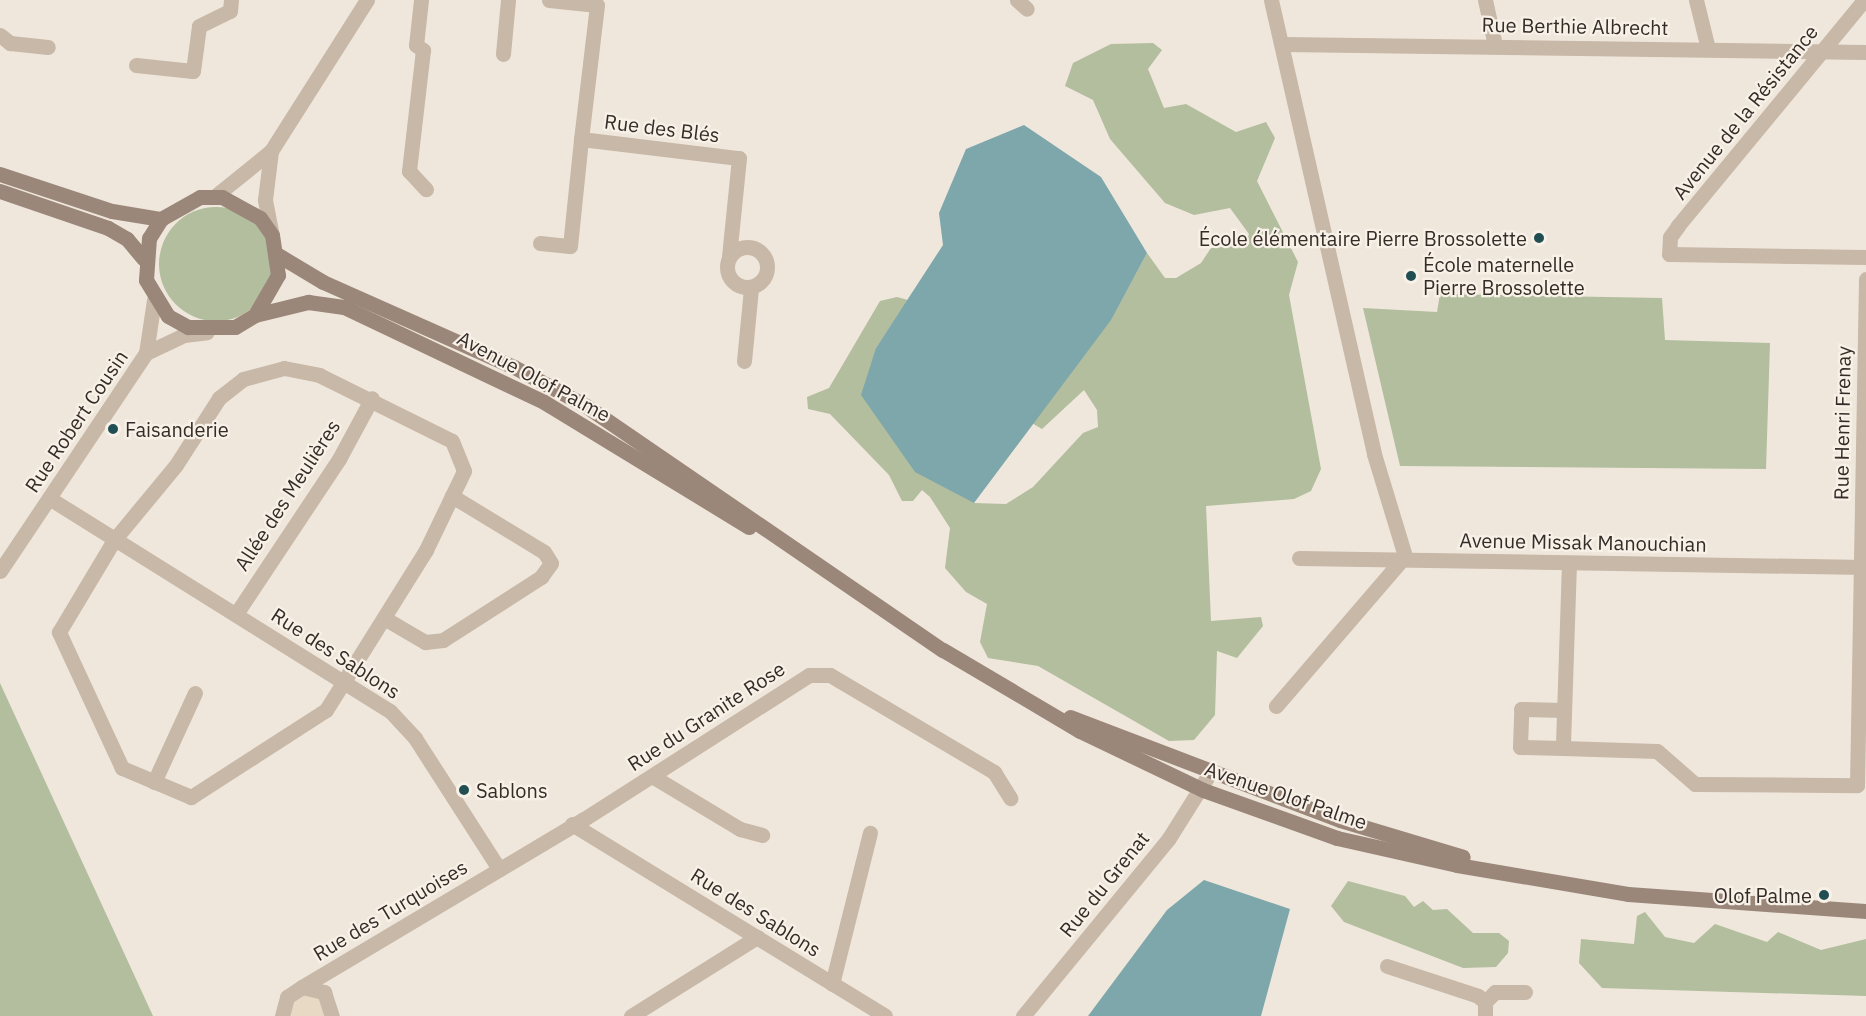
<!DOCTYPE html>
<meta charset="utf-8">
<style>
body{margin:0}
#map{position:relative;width:1866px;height:1016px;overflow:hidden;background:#f0e7dc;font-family:"IBM Plex Sans",sans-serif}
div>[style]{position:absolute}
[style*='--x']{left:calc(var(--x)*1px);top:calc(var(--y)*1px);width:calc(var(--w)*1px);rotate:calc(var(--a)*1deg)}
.green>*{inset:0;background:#b2be9d}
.round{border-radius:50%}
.plaza>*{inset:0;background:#e7d9c4}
.water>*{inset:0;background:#7da7ab}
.street>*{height:15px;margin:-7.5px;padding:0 7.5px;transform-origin:7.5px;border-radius:7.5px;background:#c7b8a8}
.street>.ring{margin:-7.5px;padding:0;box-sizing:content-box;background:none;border:15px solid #c7b8a8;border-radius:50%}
.secondary>*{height:15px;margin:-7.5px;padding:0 7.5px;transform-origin:7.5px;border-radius:7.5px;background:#9b877a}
.dots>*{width:16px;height:16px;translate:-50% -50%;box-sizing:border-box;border:3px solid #f8f1e8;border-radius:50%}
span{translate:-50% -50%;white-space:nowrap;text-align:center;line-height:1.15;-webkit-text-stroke:4.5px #f8f1e8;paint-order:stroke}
.street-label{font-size:20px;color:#352c28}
.poi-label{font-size:20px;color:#352c28}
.right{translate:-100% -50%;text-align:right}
.left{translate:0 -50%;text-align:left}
</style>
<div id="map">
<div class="green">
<i style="clip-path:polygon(1153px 43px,1162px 50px,1148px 69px,1164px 108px,1186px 104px,1236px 132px,1266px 122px,1275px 138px,1257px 181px,1298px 262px,1289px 295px,1321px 469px,1311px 491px,1294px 499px,1206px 506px,1211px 621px,1261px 617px,1263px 626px,1237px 658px,1217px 651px,1215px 715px,1194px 740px,1169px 741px,1038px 666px,988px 658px,980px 642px,987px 604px,966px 592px,945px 568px,950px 528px,930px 497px,922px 490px,913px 501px,902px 501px,889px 475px,830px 414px,808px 409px,807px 397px,829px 388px,880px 301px,897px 297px,908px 300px,876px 348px,974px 503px,1006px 504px,1033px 487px,1083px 433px,1098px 427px,1097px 410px,1084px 390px,1042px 429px,1030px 422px,1111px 319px,1147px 253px,1165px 278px,1176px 278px,1201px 263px,1211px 248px,1245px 245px,1249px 234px,1230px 208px,1194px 215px,1165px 203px,1110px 139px,1093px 100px,1065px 86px,1073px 63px,1111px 44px)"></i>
<i class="round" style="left:159px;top:207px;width:114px;height:114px"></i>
<i style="clip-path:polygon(1440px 294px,1662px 298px,1665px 340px,1770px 343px,1766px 469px,1400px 466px,1363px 308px,1437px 312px)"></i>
<i style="clip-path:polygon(0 683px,153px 1016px,0 1016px)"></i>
<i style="clip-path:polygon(1348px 881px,1405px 896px,1414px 907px,1423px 901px,1433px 910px,1447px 909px,1473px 933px,1499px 933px,1509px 941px,1508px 953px,1496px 967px,1463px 968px,1344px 922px,1331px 906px)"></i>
<i style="clip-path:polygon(1645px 912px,1665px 937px,1694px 943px,1715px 924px,1767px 942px,1778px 932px,1821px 950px,1866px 939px,1866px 996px,1602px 988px,1579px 963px,1581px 939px,1634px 944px,1637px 916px)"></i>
</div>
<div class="plaza">
<i style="clip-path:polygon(314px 991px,329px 1016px,286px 1016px,290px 999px)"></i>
</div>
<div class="water">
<i style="clip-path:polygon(1024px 125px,1101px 177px,1147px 253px,1111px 320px,974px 503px,915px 472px,861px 395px,876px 348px,943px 245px,939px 213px,966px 149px)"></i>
<i style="clip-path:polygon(1204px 880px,1290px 909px,1261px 1016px,1088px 1016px,1167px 910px)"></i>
</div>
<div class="street">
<i style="--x:421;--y:0;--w:45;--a:96.3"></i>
<i style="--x:416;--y:45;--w:9;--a:36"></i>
<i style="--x:423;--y:50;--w:122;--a:96.6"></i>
<i style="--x:409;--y:171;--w:25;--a:47"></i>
<i style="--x:549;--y:0;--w:48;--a:5.9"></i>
<i style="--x:597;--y:5;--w:135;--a:96.8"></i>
<i style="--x:581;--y:139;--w:159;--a:6.9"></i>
<i style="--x:739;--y:158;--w:99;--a:95.8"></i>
<i style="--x:1017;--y:0;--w:13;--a:42"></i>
<i style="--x:1271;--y:0;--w:466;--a:77.2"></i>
<i style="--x:1374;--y:454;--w:107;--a:73.1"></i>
<i style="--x:1405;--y:556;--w:198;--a:130.7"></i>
<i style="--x:1485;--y:0;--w:46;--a:77.5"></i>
<i style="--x:1696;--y:0;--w:50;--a:76.2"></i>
<i style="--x:1864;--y:0;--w:293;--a:129.5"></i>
<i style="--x:1678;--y:226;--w:14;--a:126"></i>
<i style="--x:1670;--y:237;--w:17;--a:93"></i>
<i style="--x:1669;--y:254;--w:197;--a:0.9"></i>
<i style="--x:0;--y:35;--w:13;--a:39"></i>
<i style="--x:10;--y:43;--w:38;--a:6"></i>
<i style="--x:1283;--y:44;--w:583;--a:0.79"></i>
<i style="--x:503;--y:54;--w:54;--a:-84.7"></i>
<i style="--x:136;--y:65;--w:57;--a:6"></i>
<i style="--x:193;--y:71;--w:45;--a:-82.4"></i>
<i style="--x:199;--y:26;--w:34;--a:-26"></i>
<i style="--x:230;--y:11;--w:11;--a:-85"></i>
<i style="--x:271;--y:151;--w:49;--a:97"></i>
<i style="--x:265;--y:200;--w:36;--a:79"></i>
<i style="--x:214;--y:197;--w:73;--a:-38.9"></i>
<i style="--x:271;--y:151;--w:179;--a:-57.6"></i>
<i style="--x:540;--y:243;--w:30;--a:6"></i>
<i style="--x:570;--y:246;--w:108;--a:-84.1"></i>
<i class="ring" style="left:727px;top:247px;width:25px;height:25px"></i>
<i style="--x:146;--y:353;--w:42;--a:-25.3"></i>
<i style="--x:184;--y:335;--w:23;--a:-7"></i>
<i style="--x:744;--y:361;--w:73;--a:-84.5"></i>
<i style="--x:284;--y:368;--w:36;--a:11"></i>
<i style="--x:319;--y:375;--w:148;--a:26.4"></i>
<i style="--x:452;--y:441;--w:32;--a:68"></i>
<i style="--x:464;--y:471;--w:88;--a:115.7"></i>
<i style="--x:426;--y:550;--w:189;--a:122"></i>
<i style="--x:326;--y:710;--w:161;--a:147.2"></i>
<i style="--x:191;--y:797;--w:75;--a:-157.2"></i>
<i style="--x:122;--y:768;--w:150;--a:-114.9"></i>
<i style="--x:59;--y:632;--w:107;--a:-59.1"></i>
<i style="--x:114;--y:540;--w:97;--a:-50.4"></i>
<i style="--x:176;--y:465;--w:80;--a:-57.3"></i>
<i style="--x:219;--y:398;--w:31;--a:-38"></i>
<i style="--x:243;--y:379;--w:42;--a:-15"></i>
<i style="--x:49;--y:498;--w:402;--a:32"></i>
<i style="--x:390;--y:711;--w:37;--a:47"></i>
<i style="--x:415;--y:738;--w:156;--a:57.3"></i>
<i style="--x:1299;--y:558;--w:567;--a:0.91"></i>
<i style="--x:1569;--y:563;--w:185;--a:91.9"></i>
<i style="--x:1563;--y:748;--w:94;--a:1.8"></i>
<i style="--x:1657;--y:751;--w:50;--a:41"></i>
<i style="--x:1695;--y:784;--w:162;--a:0.4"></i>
<i style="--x:1857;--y:785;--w:506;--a:-88.98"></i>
<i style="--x:0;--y:571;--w:262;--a:-56.2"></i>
<i style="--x:146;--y:353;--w:54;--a:-81.4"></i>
<i style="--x:236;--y:614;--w:186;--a:-56.4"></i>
<i style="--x:339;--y:459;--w:69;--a:-61.6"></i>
<i style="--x:384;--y:618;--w:48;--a:30.3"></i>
<i style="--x:425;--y:642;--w:18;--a:-6"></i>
<i style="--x:443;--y:640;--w:117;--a:-32.7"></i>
<i style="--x:541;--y:577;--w:17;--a:-54"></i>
<i style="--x:551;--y:563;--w:13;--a:-122"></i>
<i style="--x:544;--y:552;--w:108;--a:-148.7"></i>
<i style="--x:1563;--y:748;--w:43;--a:-178.7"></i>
<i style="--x:1520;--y:747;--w:38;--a:-88"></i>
<i style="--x:1521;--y:709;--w:43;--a:1.3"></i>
<i style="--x:652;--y:776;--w:103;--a:31.1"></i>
<i style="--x:740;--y:829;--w:23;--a:15"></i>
<i style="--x:154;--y:782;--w:98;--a:-65.3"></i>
<i style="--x:572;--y:824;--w:367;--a:31.5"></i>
<i style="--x:1387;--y:966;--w:96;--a:18.2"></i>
<i style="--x:1478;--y:996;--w:9;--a:41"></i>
<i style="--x:1485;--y:1002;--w:14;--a:90"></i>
<i style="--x:832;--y:984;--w:156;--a:-75.9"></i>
<i style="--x:302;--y:987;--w:328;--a:-30.8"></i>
<i style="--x:584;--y:819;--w:267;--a:-32.6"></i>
<i style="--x:809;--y:675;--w:21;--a:0"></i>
<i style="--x:830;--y:675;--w:191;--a:30.6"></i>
<i style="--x:994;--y:772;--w:31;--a:58"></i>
<i style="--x:1485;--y:1002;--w:14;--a:-45"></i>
<i style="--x:1495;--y:992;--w:30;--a:0"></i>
<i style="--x:282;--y:1016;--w:20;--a:-75"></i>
<i style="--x:287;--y:997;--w:18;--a:-34"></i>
<i style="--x:302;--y:987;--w:23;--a:13"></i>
<i style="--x:324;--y:992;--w:25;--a:72"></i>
<i style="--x:631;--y:1016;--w:149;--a:-32.1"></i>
<i style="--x:1023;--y:1016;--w:230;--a:-50.6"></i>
<i style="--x:1169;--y:838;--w:77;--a:-57.8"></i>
</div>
<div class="secondary">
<i style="--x:0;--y:174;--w:118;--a:18.3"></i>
<i style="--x:112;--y:211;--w:50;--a:9.3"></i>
<i style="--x:0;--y:191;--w:114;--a:18.9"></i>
<i style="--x:108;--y:228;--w:22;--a:30"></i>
<i style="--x:127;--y:239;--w:26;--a:50"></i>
<i style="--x:278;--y:255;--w:52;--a:31"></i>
<i style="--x:323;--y:282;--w:209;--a:24"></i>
<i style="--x:514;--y:367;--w:82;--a:28.4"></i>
<i style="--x:586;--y:406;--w:432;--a:34.4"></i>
<i style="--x:943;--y:650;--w:159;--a:30.6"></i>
<i style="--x:1080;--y:731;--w:136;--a:25.6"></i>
<i style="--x:1203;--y:790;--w:142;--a:19.7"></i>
<i style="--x:1337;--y:838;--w:123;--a:12.7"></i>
<i style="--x:1457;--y:865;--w:173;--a:9.6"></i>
<i style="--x:1628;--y:894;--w:239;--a:4.1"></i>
<i style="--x:255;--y:315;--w:46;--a:-60.1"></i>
<i style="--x:278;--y:275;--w:40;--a:-98.5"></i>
<i style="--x:272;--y:235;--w:21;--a:-125"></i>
<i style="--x:260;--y:218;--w:43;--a:-151.1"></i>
<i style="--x:222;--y:197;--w:22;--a:180"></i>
<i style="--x:200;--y:197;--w:45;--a:150.6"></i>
<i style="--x:161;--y:219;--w:22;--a:122"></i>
<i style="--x:149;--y:238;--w:42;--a:94.1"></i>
<i style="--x:146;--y:280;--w:42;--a:58.6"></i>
<i style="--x:168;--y:316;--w:23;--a:29"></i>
<i style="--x:188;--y:327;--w:47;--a:0"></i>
<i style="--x:235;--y:327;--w:23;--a:-31"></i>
<i style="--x:255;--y:315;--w:55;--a:-13.8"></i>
<i style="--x:308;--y:302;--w:36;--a:8"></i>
<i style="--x:344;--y:307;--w:221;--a:25.4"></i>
<i style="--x:544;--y:402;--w:240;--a:31.4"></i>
<i style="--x:1070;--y:717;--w:289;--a:20.9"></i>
<i style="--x:1340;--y:820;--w:128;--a:16.7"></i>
</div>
<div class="dots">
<i style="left:1539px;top:238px;background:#204e53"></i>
<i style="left:1411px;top:276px;background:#204e53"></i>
<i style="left:113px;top:429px;background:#204e53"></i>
<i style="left:464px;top:790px;background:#204e53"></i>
<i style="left:1824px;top:895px;background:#204e53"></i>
</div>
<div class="street-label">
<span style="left:1575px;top:26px;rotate:1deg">Rue Berthie Albrecht</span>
<span style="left:1745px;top:112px;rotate:-51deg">Avenue de la Résistance</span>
<span style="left:662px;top:128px;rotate:7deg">Rue des Blés</span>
<span style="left:534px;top:376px;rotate:28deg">Avenue Olof Palme</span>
<span style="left:76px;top:421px;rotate:-56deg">Rue Robert Cousin</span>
<span style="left:1842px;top:423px;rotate:-89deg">Rue Henri Frenay</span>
<span style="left:287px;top:495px;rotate:-57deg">Allée des Meulières</span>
<span style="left:1583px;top:542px;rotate:1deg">Avenue Missak Manouchian</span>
<span style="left:336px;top:653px;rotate:33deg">Rue des Sablons</span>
<span style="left:706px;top:716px;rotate:-33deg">Rue du Granite Rose</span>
<span style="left:1286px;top:795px;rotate:19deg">Avenue Olof Palme</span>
<span style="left:1104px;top:884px;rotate:-51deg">Rue du Grenat</span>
<span style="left:390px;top:910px;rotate:-31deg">Rue des Turquoises</span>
<span style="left:756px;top:912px;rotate:32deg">Rue des Sablons</span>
</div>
<div class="poi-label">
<span class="right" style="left:1527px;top:238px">École élémentaire Pierre Brossolette</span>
<span class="left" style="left:1423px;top:276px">École maternelle<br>Pierre Brossolette</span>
<span class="left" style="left:125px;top:429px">Faisanderie</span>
<span class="left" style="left:476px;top:790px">Sablons</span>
<span class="right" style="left:1812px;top:895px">Olof Palme</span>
</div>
</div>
